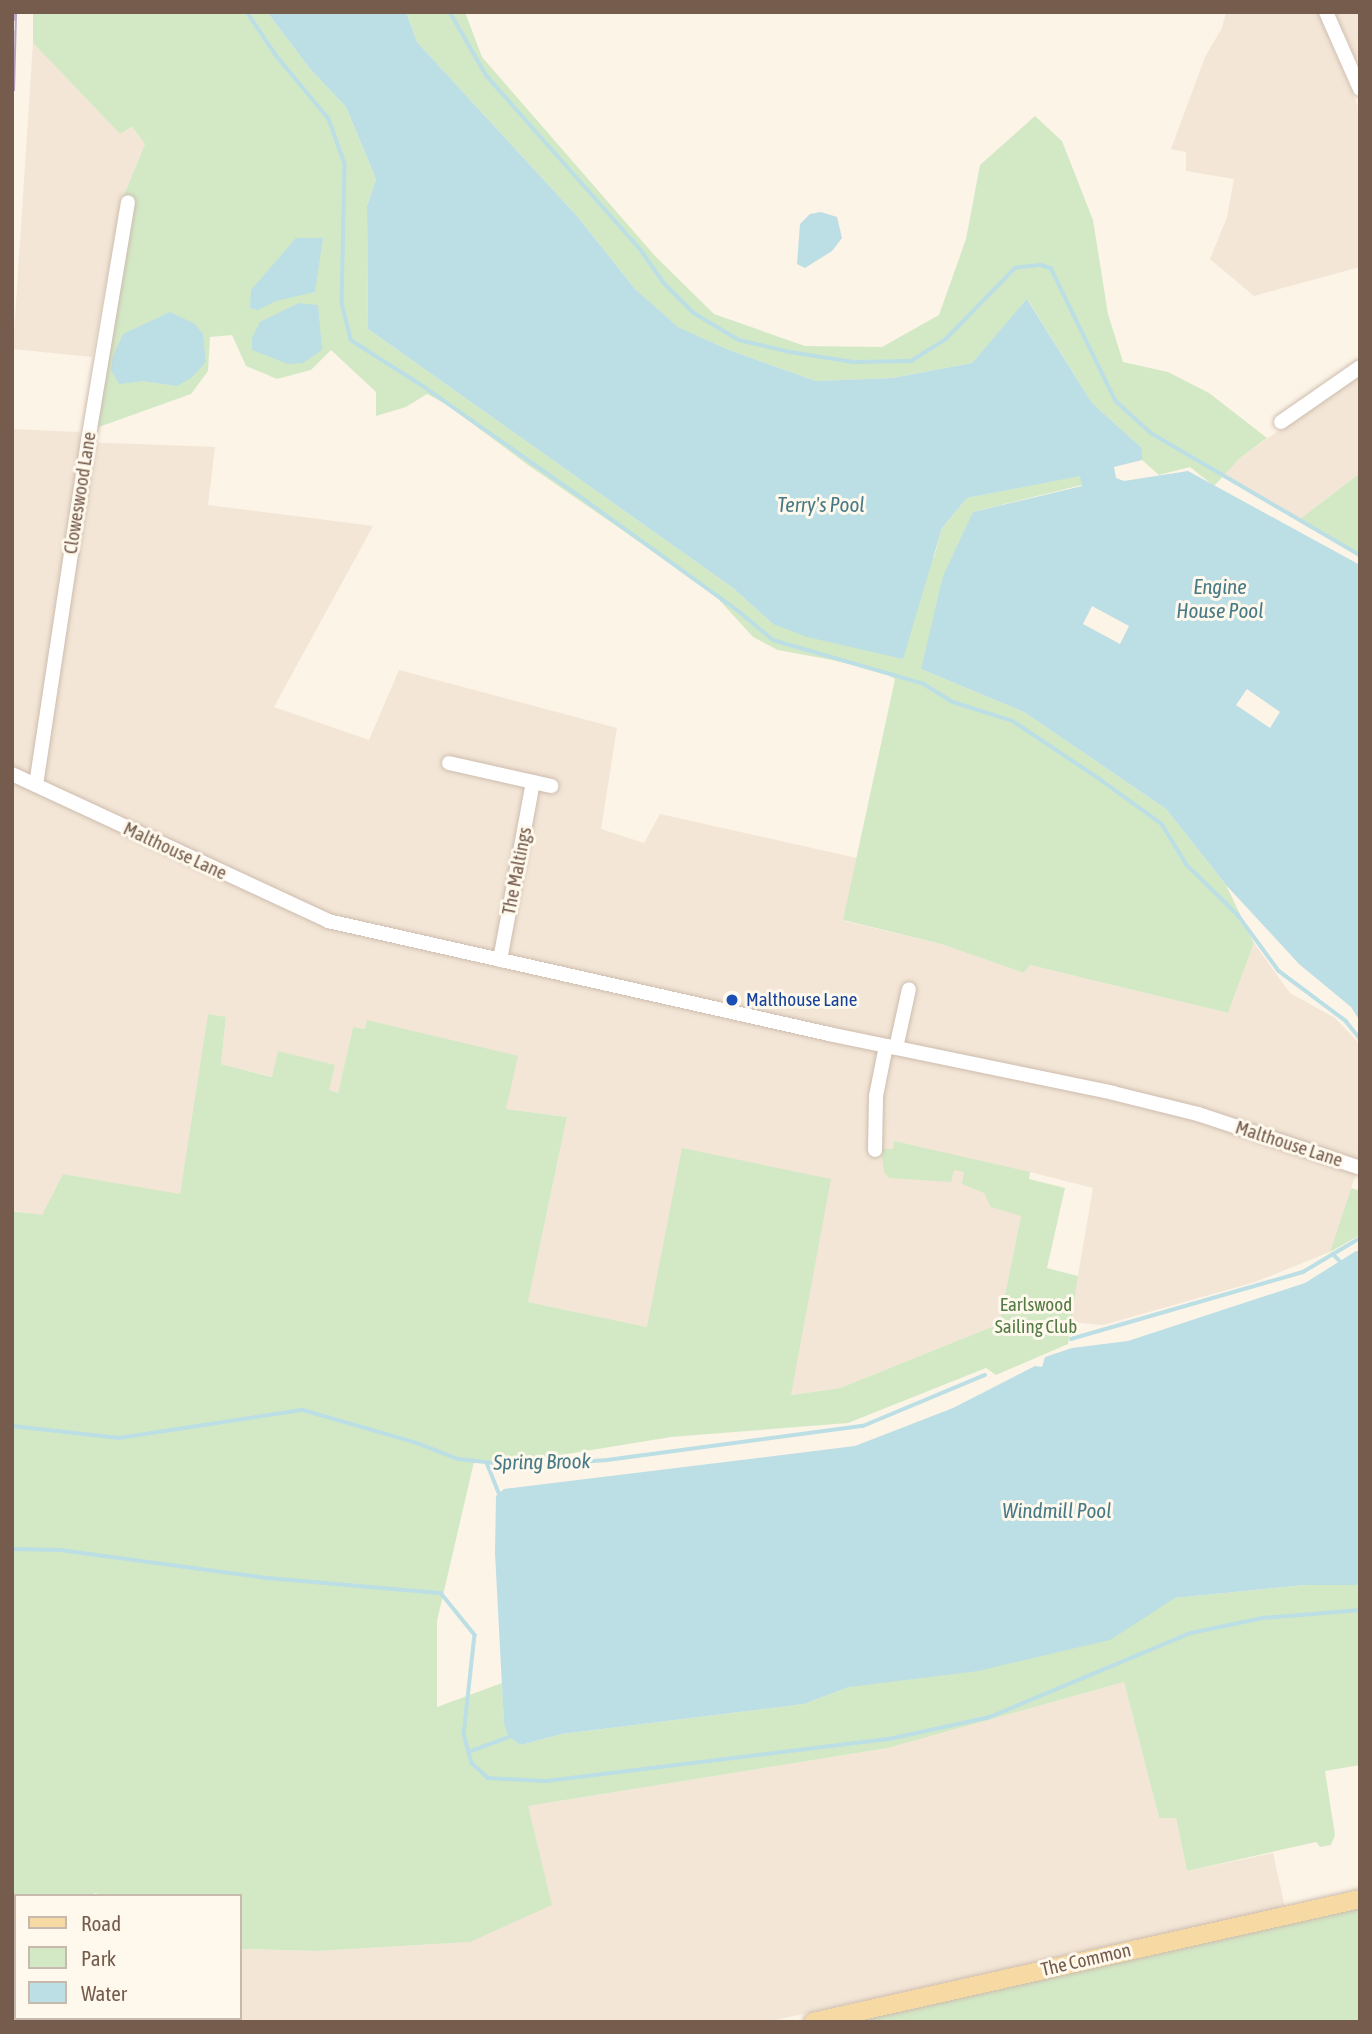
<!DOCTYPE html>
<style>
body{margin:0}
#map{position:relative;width:1372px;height:2034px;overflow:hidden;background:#fcf4e7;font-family:"Asap Condensed",sans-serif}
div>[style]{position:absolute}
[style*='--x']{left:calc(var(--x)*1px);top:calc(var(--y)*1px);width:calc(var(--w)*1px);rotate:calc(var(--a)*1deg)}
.residential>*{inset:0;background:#f3e6d6}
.green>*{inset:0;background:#d3e9c6}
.water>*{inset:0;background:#bcdee5}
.stream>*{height:3.5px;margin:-1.75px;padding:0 1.75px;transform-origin:1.75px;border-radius:1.75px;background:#bcdee5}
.roads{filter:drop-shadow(0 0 2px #cdbcae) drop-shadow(0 0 2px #cdbcae)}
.minor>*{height:14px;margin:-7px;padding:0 7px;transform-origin:7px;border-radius:7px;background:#fff}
.major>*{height:18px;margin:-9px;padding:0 9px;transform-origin:9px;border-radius:9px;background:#f7daa3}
.rail>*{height:6px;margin-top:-3px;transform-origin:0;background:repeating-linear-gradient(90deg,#fef8ed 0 10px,#b7a5c5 0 20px);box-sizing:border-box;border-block:2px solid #b7a5c5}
.dots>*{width:19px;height:19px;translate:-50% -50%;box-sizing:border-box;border:4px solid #fef8ed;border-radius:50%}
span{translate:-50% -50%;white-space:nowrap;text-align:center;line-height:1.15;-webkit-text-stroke:6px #fef8ed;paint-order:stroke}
.street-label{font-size:19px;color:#755c4c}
.transit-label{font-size:19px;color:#164399}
.left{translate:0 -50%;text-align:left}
.park-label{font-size:19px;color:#537a44}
.water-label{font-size:21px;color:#477a87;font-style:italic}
.frame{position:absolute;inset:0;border:14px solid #755c4c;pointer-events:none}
.legend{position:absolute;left:14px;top:1894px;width:228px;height:126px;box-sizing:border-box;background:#fef8ed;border:2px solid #c7baad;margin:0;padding:9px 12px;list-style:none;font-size:21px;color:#755c4c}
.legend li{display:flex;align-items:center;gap:14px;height:35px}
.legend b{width:35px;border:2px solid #c7baad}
</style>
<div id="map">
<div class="residential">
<i style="clip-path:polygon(1226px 12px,1318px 12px,1360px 111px,1360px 267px,1254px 296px,1210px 259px,1227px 217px,1234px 179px,1186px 171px,1186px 152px,1171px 149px,1205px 57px,1222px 28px)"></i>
<i style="clip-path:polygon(1334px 12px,1360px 12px,1360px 55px,1356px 59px)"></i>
<i style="clip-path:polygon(33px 43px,120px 134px,132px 127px,145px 144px,121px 202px,92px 357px,13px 349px)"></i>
<i style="clip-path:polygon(1360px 373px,1360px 473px,1300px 519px,1222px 476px,1240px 458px)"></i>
<i style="clip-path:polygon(12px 429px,79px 432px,83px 442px,215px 447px,208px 505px,373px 526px,274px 707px,369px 740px,399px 670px,617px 728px,601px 829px,644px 843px,660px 814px,857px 858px,844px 921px,941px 944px,1024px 973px,1030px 965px,1228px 1013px,1254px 943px,1290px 993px,1335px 1018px,1360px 1044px,1360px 1161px,1330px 1252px,1255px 1282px,1103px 1325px,1070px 1322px,1093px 1188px,1030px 1172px,999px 1324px,840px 1388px,790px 1395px,830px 1179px,647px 1327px,528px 1302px,567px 1117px,506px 1109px,367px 1020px,366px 1029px,353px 1027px,338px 1093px,221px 1064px,226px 1018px,199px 1079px,180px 1195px,63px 1174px,42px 1216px,12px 1210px)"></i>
<i style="clip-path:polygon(1124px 1682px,1159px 1818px,1176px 1818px,1187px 1871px,1273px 1853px,1285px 1907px,767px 2022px,12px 2022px,12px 1999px,16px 1999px,16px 2018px,110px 2018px,110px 2022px,126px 2018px,240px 2018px,240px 1949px,318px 1951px,470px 1942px,501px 1925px,528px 1806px,888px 1748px)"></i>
</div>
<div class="green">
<i style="clip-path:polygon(33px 12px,267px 12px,310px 69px,346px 107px,376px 179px,367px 206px,368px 329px,733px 588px,773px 624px,934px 557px,942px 528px,967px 498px,1081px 475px,1082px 485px,973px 512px,921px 669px,1024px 712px,1166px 809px,1226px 885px,1254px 943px,1228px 1013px,1030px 965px,1024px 973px,941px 944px,843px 920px,895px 679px,883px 672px,832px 660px,778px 650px,753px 637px,712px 592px,528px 465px,446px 404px,427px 394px,406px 407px,376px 416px,376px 392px,331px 350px,311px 370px,277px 379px,246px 366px,232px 335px,210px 337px,208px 371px,191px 394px,96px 428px,133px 206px,121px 202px,145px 144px,132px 127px,120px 134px,33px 43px)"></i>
<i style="clip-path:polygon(406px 12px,465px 12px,482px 57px,655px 256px,714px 314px,805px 346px,882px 347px,939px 315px,966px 239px,980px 165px,1035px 116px,1062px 141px,1093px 220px,1108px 314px,1123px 362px,1168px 372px,1209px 393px,1267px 438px,1240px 458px,1214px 486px,1190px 467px,1159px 475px,1142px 460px,1142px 448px,1092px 403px,1028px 300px,972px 363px,892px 378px,816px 381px,729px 350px,677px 327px,635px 289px,577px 216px,417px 42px)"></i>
<i style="clip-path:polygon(1360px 473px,1360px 555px,1300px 519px)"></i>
<i style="clip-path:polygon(208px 1014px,226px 1017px,221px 1064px,272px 1077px,278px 1051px,335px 1065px,329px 1090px,338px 1093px,353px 1027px,365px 1029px,367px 1020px,518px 1056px,506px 1109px,567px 1117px,528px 1302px,647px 1327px,682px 1148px,831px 1179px,791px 1395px,840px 1388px,999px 1324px,1021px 1216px,991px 1207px,984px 1193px,962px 1184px,964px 1172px,954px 1170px,951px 1182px,889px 1178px,884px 1172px,881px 1149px,893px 1149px,894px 1141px,1030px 1172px,1029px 1179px,1065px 1188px,1047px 1268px,1078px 1276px,1068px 1344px,996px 1375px,986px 1368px,848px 1423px,671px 1437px,524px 1461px,474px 1462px,437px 1621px,437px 1707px,502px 1683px,504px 1724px,521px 1745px,562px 1734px,804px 1704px,849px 1687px,1175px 1598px,1305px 1585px,1360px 1585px,1360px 1765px,1325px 1771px,1335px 1835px,1331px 1845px,1320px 1847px,1316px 1842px,1187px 1871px,1176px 1818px,1159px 1818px,1124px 1682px,888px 1748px,528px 1806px,552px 1905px,470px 1942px,318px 1951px,240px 1949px,240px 1896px,108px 1896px,94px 1893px,94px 1896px,16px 1896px,16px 1999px,12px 1999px,12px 1211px,42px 1215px,63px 1174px,180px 1194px)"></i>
<i style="clip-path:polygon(1360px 1185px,1360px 1235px,1330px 1252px,1351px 1188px,1358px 1190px)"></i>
<i style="clip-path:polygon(1360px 1907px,1360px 2022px,852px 2022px)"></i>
</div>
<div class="water">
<i style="clip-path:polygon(evenodd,267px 12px,406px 12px,417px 42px,577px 216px,635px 289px,678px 327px,729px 350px,816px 381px,892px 378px,972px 363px,1027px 299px,1092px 403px,1142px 448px,1142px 460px,1114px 467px,1116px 478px,1124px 481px,1188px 471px,1360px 565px,1360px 1021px,1351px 1007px,1299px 964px,1226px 885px,1166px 809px,1024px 712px,921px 669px,943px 576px,973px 512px,1082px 486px,1080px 476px,967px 498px,942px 528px,903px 659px,807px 637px,773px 624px,733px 588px,368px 329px,367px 206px,376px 179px,346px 107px,310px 69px,267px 12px,1092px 606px,1129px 626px,1120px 644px,1083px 624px,1092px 606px,267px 12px,1247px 689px,1280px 712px,1270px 728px,1236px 705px,1247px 689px)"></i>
<i style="clip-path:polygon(821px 212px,837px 217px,842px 238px,832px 251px,805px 268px,797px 264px,800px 224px,810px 214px)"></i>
<i style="clip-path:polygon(296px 238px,323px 238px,315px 292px,276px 301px,258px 310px,250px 308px,251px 290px)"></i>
<i style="clip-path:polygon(299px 303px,318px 305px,322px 350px,303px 363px,288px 364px,252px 350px,252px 338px,260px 322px)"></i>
<i style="clip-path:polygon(170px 312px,195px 324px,203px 334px,206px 362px,191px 378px,177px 386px,143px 381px,119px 384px,111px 370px,113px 356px,123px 334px)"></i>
<i style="clip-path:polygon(1356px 1251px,1360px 1251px,1360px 1585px,1305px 1585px,1175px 1598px,1110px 1640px,978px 1671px,849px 1687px,804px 1704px,562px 1734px,521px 1745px,509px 1737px,504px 1724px,495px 1553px,496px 1496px,504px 1489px,855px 1446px,953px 1408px,1035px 1366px,1042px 1367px,1045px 1357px,1072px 1348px,1128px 1341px,1305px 1283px)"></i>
</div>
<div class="stream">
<i style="--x:247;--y:12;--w:52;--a:56"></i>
<i style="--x:276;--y:55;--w:83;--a:50.4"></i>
<i style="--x:329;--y:119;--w:48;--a:70.4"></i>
<i style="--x:345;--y:164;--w:139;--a:91.2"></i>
<i style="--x:342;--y:303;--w:38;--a:76"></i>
<i style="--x:351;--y:340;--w:85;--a:32.6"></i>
<i style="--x:423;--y:386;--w:184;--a:35.1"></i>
<i style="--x:574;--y:492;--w:205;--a:35.9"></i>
<i style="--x:740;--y:612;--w:43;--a:40.3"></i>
<i style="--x:773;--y:640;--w:157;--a:16.2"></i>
<i style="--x:924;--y:684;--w:34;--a:32"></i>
<i style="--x:953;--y:702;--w:63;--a:17.6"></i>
<i style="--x:1013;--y:721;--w:106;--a:33.8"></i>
<i style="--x:1101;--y:780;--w:75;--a:35.8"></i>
<i style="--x:1162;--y:824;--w:48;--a:58.6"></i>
<i style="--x:1187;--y:865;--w:71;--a:44.4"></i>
<i style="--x:1238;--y:915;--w:69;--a:53.8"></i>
<i style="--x:1279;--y:971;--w:84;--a:36.7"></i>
<i style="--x:1346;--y:1021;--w:22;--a:51"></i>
<i style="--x:450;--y:12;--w:74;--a:60"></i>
<i style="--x:487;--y:76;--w:232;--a:48.5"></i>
<i style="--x:641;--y:250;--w:40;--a:55.1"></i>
<i style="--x:664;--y:283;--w:42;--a:45"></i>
<i style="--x:694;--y:313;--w:52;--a:31"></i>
<i style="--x:739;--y:340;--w:52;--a:13.2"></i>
<i style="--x:790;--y:352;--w:64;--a:9"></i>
<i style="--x:853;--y:362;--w:58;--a:-1"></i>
<i style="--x:911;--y:361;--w:41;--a:-32.2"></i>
<i style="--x:946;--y:339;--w:99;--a:-45.8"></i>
<i style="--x:1015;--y:268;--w:26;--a:-7"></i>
<i style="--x:1041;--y:265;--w:10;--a:17"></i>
<i style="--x:1051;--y:268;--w:148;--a:64"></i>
<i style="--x:1116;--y:401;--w:47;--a:42.4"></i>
<i style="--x:1151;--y:433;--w:242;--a:30.3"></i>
<i style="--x:1333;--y:1254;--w:10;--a:45"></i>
<i style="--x:1071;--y:1339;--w:241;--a:-16.1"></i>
<i style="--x:1303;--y:1272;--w:66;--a:-30.8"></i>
<i style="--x:12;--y:1426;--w:108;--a:6.4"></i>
<i style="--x:119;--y:1438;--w:186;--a:-8.7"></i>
<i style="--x:303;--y:1410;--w:119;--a:16.1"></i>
<i style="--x:417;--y:1443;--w:44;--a:21.3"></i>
<i style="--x:458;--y:1459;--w:64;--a:6.2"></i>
<i style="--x:522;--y:1466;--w:85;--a:-4"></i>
<i style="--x:607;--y:1460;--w:258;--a:-7.6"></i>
<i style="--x:863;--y:1426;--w:132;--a:-22.7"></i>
<i style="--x:487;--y:1463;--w:32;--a:68"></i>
<i style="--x:12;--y:1549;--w:48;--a:1.2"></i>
<i style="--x:60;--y:1550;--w:210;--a:7.7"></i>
<i style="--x:268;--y:1578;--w:174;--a:5"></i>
<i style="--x:441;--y:1593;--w:54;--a:51"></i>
<i style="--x:475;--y:1635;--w:100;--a:96.3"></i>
<i style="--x:464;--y:1734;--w:30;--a:75"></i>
<i style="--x:472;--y:1763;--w:22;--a:43"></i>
<i style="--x:488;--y:1778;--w:58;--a:3"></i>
<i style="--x:546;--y:1781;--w:346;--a:-7"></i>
<i style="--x:889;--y:1739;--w:103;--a:-12.3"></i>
<i style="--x:990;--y:1717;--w:218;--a:-22.7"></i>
<i style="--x:1191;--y:1633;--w:74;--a:-11.8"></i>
<i style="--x:1263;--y:1618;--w:97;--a:-4.7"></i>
<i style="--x:469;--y:1752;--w:43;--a:-20.6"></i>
</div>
<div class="roads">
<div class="minor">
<i style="--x:1326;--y:12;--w:84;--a:66.2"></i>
<i style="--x:1281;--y:422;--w:96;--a:-34.8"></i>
<i style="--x:449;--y:763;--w:105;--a:12.7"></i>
<i style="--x:12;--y:774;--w:349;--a:24.9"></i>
<i style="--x:328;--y:921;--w:514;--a:12.71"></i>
<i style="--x:829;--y:1034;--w:290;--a:11.7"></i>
<i style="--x:1113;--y:1093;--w:88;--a:13.9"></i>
<i style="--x:1198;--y:1114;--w:171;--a:18.4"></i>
<i style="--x:36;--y:785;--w:348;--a:-81.4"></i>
<i style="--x:88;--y:441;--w:242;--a:-80.5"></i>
<i style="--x:500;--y:960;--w:181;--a:-79.5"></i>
<i style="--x:896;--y:1048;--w:60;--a:-77.6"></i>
<i style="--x:875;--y:1150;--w:54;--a:-88.9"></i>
<i style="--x:876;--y:1096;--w:51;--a:-78.7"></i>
</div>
<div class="major">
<i style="--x:813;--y:2022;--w:561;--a:-12.67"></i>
</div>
</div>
<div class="rail">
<i style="--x:12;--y:91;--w:79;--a:-88.5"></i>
</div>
<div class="dots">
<i style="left:732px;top:1000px;background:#1a4fb4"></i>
</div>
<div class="street-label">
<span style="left:80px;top:493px;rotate:-81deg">Cloweswood Lane</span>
<span style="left:175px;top:851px;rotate:25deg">Malthouse Lane</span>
<span style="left:517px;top:871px;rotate:-79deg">The Maltings</span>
<span style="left:1289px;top:1144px;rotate:18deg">Malthouse Lane</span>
<span style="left:1086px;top:1960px;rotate:-13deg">The Common</span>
</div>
<div class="transit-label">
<span class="left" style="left:746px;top:1000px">Malthouse Lane</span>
</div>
<div class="park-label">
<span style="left:1036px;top:1316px">Earlswood<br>Sailing Club</span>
</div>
<div class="water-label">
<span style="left:821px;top:504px">Terry's Pool</span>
<span style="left:1220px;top:598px">Engine<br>House Pool</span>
<span style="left:542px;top:1461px;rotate:-1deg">Spring Brook</span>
<span style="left:1057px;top:1510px">Windmill Pool</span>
</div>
<div class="frame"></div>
<ul class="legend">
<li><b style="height:9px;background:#f7daa3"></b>Road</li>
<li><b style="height:19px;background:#d3e9c6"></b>Park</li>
<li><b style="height:19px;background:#bcdee5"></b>Water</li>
</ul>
</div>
